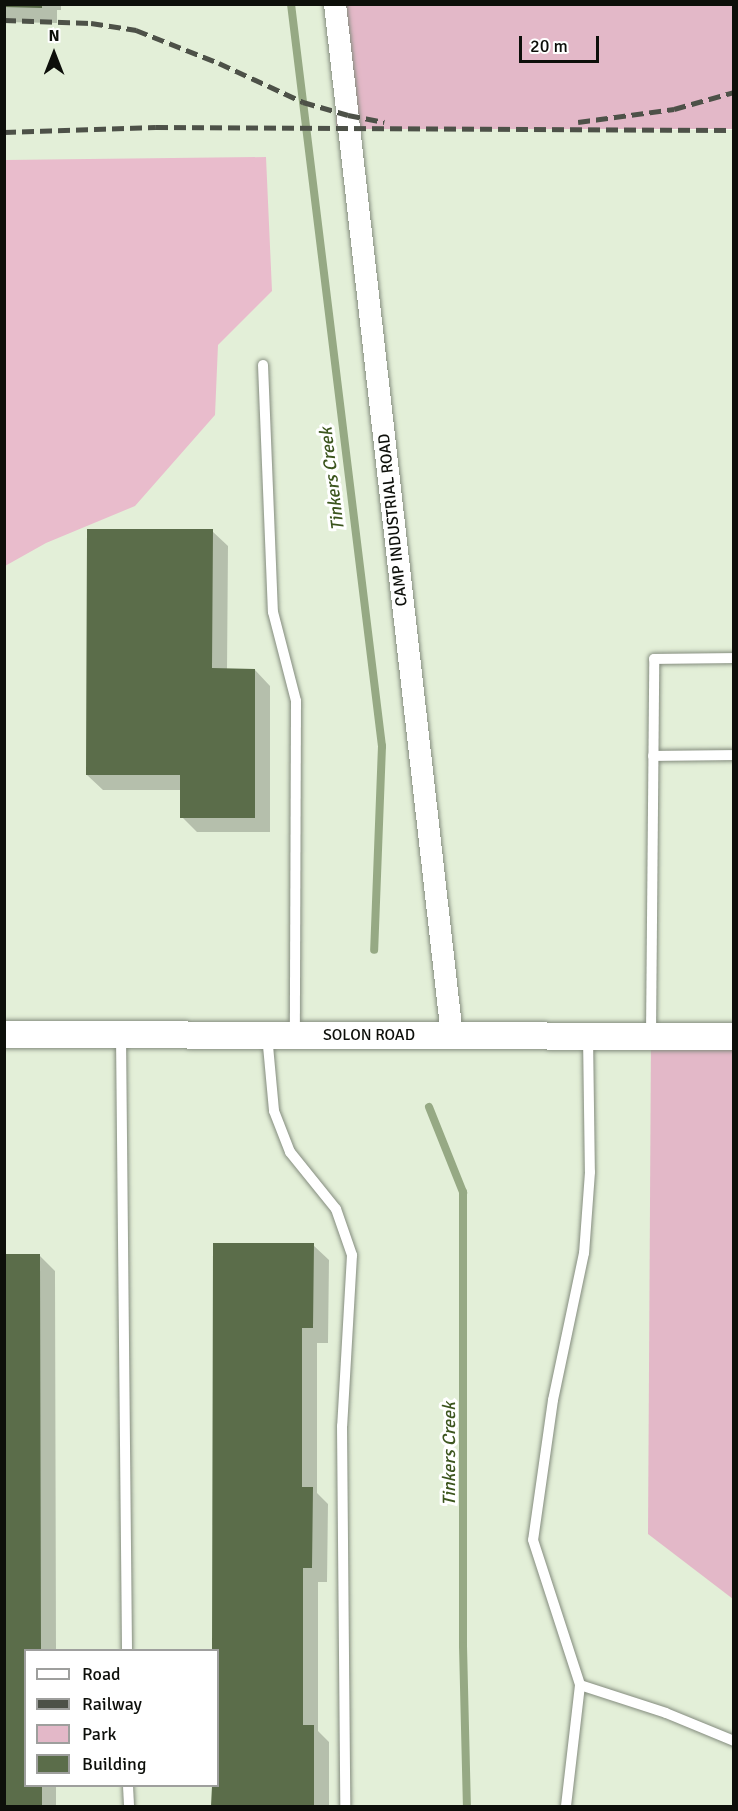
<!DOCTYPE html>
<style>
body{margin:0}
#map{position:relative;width:738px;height:1811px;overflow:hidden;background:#f5feed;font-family:Signika,sans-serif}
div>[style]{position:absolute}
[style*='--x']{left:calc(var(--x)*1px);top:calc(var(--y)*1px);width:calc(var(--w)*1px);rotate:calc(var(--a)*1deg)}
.built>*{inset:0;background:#e3efd8}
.green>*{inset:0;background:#e3b8c8;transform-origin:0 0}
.forest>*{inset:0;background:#e9bccc}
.shadow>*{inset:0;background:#0003}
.stream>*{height:8px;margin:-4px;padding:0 4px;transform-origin:4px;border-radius:4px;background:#96a984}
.building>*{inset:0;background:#5b6d4a}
.roads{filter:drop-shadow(0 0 2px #848c7e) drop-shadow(0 0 2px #848c7e)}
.service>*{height:10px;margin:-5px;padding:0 5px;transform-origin:5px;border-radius:5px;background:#fff}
.minor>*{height:22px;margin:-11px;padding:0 11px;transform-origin:11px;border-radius:11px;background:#fff}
.tertiary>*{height:27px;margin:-13.5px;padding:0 13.5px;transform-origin:13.5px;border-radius:13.5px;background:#fff}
.rail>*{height:4.5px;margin-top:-2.25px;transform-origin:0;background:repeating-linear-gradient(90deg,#4d5148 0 12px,transparent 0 18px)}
span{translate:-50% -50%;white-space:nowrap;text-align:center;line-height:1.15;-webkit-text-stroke:6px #fff;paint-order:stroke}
.street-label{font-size:16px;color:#0d0f0a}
.water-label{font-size:18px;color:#3c551e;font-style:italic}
.frame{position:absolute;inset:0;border:6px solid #0d0f0a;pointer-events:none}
.legend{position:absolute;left:24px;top:1649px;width:195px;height:138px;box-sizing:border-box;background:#fff;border:2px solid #9e9f9d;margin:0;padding:8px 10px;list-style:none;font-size:18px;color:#0d0f0a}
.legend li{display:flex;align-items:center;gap:12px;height:30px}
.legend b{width:30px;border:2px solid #9e9f9d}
.north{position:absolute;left:24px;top:24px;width:60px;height:60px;-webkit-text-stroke:4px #fff;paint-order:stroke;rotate:0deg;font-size:16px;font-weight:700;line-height:24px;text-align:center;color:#0d0f0a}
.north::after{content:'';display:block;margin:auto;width:21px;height:27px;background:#0d0f0a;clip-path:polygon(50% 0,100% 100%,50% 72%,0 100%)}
.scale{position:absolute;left:519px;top:36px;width:80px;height:27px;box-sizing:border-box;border:3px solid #0d0f0a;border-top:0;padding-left:8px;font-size:18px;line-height:21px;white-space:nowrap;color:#0d0f0a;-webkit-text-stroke:4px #fff;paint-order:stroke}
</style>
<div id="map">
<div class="built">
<i style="clip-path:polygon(evenodd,5px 5px,336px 5px,350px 128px,733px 130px,733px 1806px,5px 1806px,5px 5px,26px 1650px,218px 1650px,218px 1786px,26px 1786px,26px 1650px)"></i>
</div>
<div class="green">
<i style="left:336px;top:5px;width:397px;height:124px"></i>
<i style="clip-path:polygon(651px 1036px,733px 1036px,733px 1599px,648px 1534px)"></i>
</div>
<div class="forest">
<i style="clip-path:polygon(266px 157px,272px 291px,218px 345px,215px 415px,135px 506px,46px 543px,5px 566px,5px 160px)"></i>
</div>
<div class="shadow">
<i style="clip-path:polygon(4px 4px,61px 4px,61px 10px,57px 10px,57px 23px,4px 22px)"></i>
<i style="clip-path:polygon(212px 531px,228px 546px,227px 670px,255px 670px,270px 686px,270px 832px,197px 832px,182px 817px,182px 790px,103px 790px,87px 775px)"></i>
<i style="clip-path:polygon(214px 1244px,313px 1245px,329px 1260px,328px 1343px,317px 1343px,317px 1493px,328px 1504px,327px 1582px,318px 1582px,318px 1731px,329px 1742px,329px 1806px,213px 1806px,213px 1786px,218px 1786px,218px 1650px,213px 1650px)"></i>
<i style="clip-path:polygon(4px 1256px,40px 1256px,55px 1271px,56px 1650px,26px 1650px,26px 1786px,56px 1786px,56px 1806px,4px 1806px)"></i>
</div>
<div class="stream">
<i style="--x:291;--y:4;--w:748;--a:83.01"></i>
<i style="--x:382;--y:746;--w:204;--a:92.2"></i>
<i style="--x:429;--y:1107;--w:92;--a:68.2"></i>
<i style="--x:463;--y:1192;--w:454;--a:90"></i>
<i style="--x:463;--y:1646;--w:160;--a:88.6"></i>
</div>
<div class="building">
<i style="clip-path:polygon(4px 4px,42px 4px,42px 8px,4px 7px)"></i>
<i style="clip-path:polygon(87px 529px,213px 529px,212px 668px,255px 669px,255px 818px,180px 818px,180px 775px,86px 775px)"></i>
<i style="clip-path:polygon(213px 1243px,314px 1243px,313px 1328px,302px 1328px,302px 1487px,313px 1487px,312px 1568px,303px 1568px,303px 1725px,314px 1725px,314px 1806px,211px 1806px,212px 1786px,218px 1786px,218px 1650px,212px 1650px)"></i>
<i style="clip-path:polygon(4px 1254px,40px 1254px,41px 1650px,26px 1650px,26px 1786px,42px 1786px,42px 1806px,4px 1806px)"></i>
</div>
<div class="roads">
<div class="service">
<i style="--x:263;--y:365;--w:247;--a:87.7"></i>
<i style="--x:273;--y:612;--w:92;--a:75.5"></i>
<i style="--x:296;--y:701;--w:334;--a:90.2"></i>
<i style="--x:653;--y:756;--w:81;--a:-0.7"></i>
<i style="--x:121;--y:1035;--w:615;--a:89.44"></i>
<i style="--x:267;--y:1035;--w:76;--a:84.7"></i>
<i style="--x:274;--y:1111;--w:44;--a:68.7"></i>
<i style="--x:290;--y:1152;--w:73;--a:51.1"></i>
<i style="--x:336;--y:1209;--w:49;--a:70.8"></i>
<i style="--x:352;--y:1255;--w:171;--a:93.3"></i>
<i style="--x:342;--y:1426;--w:380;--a:89.5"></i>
<i style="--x:588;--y:1036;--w:136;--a:89.2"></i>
<i style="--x:590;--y:1172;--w:81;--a:94.2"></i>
<i style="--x:584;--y:1253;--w:150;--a:101.9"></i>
<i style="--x:553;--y:1400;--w:141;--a:98.1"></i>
<i style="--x:533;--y:1540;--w:152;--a:72"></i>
<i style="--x:580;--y:1685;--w:90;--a:18"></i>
<i style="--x:666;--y:1713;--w:74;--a:22.4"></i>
<i style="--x:651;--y:1036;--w:377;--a:-89.5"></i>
<i style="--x:654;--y:659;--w:80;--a:-0.7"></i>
<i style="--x:128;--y:1786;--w:20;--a:87"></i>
<i style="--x:566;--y:1806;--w:122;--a:-83.4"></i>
</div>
<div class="minor">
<i style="--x:335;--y:4;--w:1039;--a:83.53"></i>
</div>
<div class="tertiary">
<i style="--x:4;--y:1034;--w:730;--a:0.16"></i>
</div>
</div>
<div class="rail">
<i style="--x:4;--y:20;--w:87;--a:2"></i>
<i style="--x:91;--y:23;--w:46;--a:8.8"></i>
<i style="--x:136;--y:30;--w:89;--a:21.7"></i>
<i style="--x:219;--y:63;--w:93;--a:24.9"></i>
<i style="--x:303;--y:102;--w:47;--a:16.1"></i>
<i style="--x:348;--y:115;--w:37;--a:11"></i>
<i style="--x:578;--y:122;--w:97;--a:-7.7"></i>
<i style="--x:674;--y:109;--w:62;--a:-15.8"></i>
<i style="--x:4;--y:132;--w:152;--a:-1.9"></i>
<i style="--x:156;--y:127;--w:578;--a:0.3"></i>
</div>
<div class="street-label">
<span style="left:393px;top:520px;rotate:-96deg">CAMP INDUSTRIAL ROAD</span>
<span style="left:369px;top:1035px">SOLON ROAD</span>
</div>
<div class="water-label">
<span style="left:332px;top:479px;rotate:-97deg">Tinkers Creek</span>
<span style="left:449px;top:1454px;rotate:-90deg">Tinkers Creek</span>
</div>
<div class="frame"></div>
<ul class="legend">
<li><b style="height:8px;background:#fff"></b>Road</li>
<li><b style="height:8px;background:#4d5148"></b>Railway</li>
<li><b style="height:16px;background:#e3b8c8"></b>Park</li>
<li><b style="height:16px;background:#5b6d4a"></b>Building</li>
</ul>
<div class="north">N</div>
<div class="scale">20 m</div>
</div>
